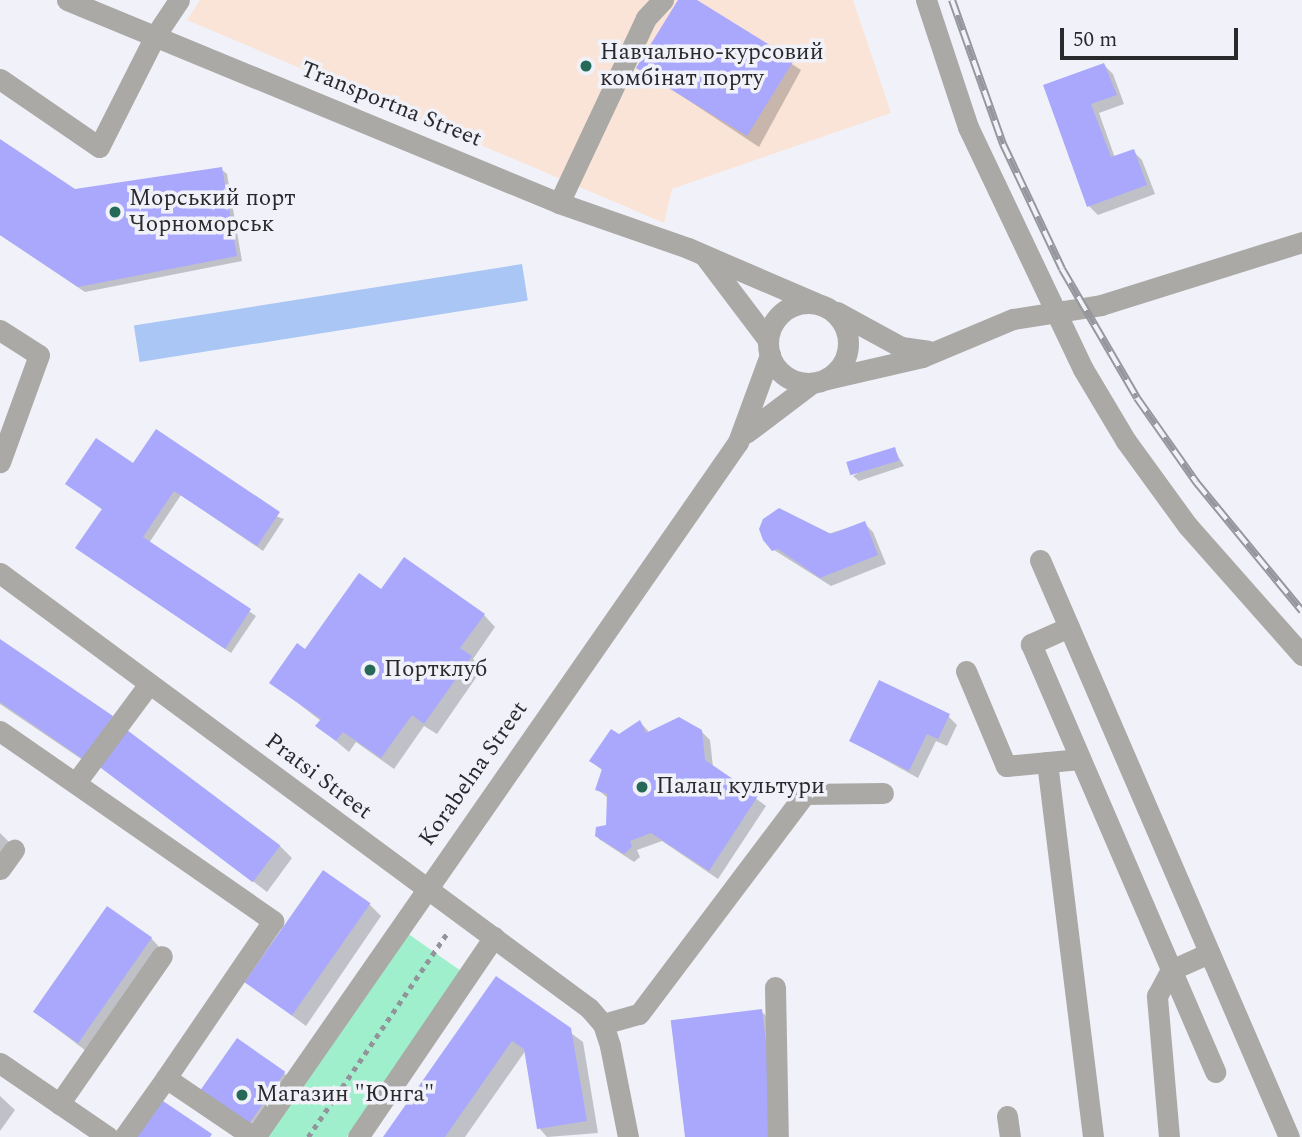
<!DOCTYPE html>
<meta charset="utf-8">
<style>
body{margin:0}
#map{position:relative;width:1302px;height:1137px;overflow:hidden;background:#f1f2f9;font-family:Spectral,serif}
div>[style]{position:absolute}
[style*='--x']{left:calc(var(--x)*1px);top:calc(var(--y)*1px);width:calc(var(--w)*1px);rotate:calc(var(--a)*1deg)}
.education>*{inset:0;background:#fae4d7}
.green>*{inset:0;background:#9fefcc}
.water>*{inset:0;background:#a9c6f4;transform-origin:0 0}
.shadow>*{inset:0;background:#0003}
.building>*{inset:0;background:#a9a8fd;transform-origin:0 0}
.path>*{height:4.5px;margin-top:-2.25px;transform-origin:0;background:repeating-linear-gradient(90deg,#939499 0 5px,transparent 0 10px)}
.minor>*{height:21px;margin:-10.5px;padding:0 10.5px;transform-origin:10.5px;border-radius:10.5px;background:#aaa9a6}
.minor>.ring{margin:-10.5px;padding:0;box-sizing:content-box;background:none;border:21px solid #aaa9a6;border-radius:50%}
.rail>*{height:8px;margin-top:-4px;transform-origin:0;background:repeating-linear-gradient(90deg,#f1f2f9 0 16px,#96979c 0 32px);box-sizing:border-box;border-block:2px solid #96979c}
.dots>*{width:19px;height:19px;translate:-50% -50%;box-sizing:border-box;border:4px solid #f1f2f9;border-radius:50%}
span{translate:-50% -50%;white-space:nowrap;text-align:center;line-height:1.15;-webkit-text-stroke:7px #f1f2f9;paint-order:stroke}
.poi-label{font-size:23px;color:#2a2a2d}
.left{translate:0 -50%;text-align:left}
.street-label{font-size:23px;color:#2a2a2d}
.scale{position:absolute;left:1060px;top:28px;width:178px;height:32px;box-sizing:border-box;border:4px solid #2a2a2d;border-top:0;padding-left:9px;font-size:21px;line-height:24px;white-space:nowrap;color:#2a2a2d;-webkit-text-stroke:5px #f1f2f9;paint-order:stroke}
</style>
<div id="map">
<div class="education">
<i style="clip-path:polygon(200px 0,853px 0,891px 113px,672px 189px,664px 223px,187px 20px)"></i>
</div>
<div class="green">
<i style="clip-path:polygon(407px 933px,461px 971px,347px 1137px,267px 1137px)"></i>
</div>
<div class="water">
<i style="left:522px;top:264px;width:37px;height:393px;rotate:81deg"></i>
</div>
<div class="shadow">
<i style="clip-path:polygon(680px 0,693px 0,801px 70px,759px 147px,638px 67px)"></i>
<i style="clip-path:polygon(1104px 65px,1113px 74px,1124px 104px,1099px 113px,1115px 158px,1133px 151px,1142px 160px,1155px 194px,1098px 215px,1089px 206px,1045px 86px)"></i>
<i style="clip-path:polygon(0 141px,75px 191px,221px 169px,227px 174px,242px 261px,85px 292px,0 235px)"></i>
<i style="clip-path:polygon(894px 449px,904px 466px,859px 481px,853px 476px)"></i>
<i style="clip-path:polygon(133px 465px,284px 519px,263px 551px,181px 495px,149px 543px,256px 616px,231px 653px,77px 548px,103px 510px,67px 483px)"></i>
<i style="clip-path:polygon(864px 523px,873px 532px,886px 564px,831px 586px,774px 550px)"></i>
<i style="clip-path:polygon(382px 591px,484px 615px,495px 627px,473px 659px,482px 669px,437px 734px,424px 726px,394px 769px,356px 742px,349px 752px,318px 726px,321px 721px,272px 683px)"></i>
<i style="clip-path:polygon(0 641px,280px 846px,292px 858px,267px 892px,100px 764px,96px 769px,0 704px)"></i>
<i style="clip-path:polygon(948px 716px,957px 725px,947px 746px,936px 741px,918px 778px,851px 741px)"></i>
<i style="clip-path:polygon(640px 722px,650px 733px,701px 731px,710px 740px,713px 767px,766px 806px,718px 879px,662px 841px,637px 850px,640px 857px,634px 862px,599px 839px,596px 832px,607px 826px,609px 799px,597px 789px,603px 771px,591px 761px)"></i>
<i style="clip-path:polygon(0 833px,9px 842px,0 854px)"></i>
<i style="clip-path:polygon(369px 904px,381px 916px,306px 1026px,248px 983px)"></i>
<i style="clip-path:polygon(151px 938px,162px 950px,90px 1054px,35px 1012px)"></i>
<i style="clip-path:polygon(497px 978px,583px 1042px,598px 1133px,547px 1137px,539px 1128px,526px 1050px,465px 1137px,385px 1137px)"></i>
<i style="clip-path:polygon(761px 1011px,770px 1020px,785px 1137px,688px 1137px)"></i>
<i style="clip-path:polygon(284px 1073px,293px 1082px,255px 1137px,208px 1104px)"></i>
<i style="clip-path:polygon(0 1096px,15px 1110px,0 1131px)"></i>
</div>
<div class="building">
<i style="clip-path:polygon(678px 0,697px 0,794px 60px,747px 136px,636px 68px)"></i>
<i style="clip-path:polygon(1104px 63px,1117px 95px,1091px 104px,1111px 157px,1134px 149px,1147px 185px,1087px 207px,1043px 85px)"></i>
<i style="clip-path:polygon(0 139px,75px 189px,222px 167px,237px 256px,78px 287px,0 235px)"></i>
<i style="clip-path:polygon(156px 429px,280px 512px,257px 546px,174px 491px,143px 537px,251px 609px,225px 649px,75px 548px,102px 509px,65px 484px,96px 438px,133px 463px)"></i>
<i style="left:895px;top:447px;width:14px;height:51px;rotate:73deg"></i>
<i style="clip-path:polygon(779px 508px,831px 534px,865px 521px,878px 555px,820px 578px,778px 549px,772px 551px,763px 540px,759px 529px,763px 519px)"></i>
<i style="clip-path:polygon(404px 557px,485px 614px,460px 648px,472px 656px,424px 724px,412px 715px,381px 758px,343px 732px,336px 741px,315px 726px,321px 719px,269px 683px,297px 643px,305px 649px,359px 573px,381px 589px)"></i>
<i style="clip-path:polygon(0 639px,113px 716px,83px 759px,0 702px)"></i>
<i style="clip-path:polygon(879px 680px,950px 714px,938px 739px,927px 734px,909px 771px,849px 741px)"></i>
<i style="clip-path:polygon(679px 717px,702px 730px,705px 760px,758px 796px,709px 871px,651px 833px,630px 841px,632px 847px,624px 854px,595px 836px,596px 827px,606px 825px,607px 794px,595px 790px,602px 769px,589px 761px,611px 729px,619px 734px,640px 720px,646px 733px)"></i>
<i style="left:127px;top:730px;width:192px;height:46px;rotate:37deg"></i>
<i style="left:323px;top:870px;width:58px;height:137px;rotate:35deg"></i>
<i style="left:107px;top:906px;width:55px;height:129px;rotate:35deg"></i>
<i style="clip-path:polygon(496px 976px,571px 1028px,587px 1121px,537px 1129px,524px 1049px,512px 1041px,445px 1137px,383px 1137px)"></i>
<i style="left:762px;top:1009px;width:129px;height:92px;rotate:83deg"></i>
<i style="left:237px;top:1038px;width:59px;height:70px;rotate:35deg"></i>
<i style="clip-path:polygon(160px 1099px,212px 1134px,210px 1137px,134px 1137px)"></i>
</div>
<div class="path">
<i style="--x:308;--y:1137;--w:250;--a:-55.7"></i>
</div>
<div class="minor">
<i style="--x:67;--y:0;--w:532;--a:22.42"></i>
<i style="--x:559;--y:203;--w:137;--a:19.2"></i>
<i style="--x:688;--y:248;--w:139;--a:23.3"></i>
<i style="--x:926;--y:0;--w:134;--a:71.7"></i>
<i style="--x:968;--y:127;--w:268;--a:64.6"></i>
<i style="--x:1083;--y:369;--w:84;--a:59.2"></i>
<i style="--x:1126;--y:441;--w:104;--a:54"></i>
<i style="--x:1187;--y:525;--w:174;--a:48.5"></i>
<i style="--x:0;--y:79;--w:120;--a:34.5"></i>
<i style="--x:99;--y:147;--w:124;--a:-63.2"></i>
<i style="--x:155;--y:36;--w:43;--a:-56.3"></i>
<i style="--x:559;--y:203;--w:204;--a:-64.8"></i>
<i style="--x:646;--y:18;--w:25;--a:-47"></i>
<i style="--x:706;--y:258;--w:103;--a:52.9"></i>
<i class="ring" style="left:768px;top:303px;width:59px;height:59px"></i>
<i style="--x:837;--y:312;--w:73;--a:28.7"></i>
<i style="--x:901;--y:347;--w:27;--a:8"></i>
<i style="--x:0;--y:330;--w:46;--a:32.7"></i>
<i style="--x:39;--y:355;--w:114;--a:110"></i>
<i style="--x:827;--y:379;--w:98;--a:-13"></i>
<i style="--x:922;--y:357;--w:99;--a:-22.7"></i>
<i style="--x:1013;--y:319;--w:89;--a:-9"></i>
<i style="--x:1101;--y:305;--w:211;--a:-17.4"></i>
<i style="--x:746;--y:433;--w:83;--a:-37.1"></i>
<i style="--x:1040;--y:560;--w:628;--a:66.66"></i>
<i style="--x:0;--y:573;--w:732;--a:36.45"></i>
<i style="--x:589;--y:1008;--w:21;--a:49"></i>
<i style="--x:603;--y:1024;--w:23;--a:72"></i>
<i style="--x:610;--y:1046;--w:93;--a:78.8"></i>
<i style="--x:1069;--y:627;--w:42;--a:155.9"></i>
<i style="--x:1031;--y:644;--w:466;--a:66.7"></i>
<i style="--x:966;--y:671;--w:103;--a:67.2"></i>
<i style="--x:1006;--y:766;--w:74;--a:-5.4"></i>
<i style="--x:0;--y:731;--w:333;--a:34.8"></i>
<i style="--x:273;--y:921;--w:190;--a:124.3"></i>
<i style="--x:1047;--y:762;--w:378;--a:83"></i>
<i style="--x:77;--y:781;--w:121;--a:-53.4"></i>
<i style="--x:0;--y:869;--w:24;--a:-54"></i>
<i style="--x:775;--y:987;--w:150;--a:88.9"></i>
<i style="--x:603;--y:1024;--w:37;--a:-16"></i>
<i style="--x:639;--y:1014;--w:276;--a:-53"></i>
<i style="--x:805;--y:794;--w:78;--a:-0.7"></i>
<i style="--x:0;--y:1063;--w:131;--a:34.4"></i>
<i style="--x:59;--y:1104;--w:180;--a:-55.2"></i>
<i style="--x:1007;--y:1116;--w:21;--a:82"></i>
<i style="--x:124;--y:1137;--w:72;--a:-54.6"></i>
<i style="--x:166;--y:1078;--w:105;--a:34.1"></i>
<i style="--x:255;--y:1137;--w:846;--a:-55.2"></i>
<i style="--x:738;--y:442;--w:93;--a:-69.8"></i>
<i style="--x:358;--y:1137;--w:242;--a:-55.8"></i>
<i style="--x:1169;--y:1137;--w:142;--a:-94.9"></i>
<i style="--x:1157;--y:996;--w:30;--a:-62"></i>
<i style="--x:1171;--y:970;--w:42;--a:-24.1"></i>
</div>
<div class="rail">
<i style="--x:952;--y:0;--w:153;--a:70.5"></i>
<i style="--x:1003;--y:144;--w:138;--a:64.7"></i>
<i style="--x:1062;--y:269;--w:149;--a:59.8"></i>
<i style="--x:1137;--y:398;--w:103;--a:54.9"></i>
<i style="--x:1196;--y:482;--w:167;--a:50.6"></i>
</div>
<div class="dots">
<i style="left:586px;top:66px;background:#266959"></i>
<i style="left:115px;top:212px;background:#266959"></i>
<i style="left:370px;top:670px;background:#266959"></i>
<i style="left:642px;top:787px;background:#266959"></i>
<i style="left:242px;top:1095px;background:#266959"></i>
</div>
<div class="poi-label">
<span class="left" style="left:600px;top:66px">Навчально-курсовий<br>комбінат порту</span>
<span class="left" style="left:129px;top:212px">Морський порт<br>Чорноморськ</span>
<span class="left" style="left:384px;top:670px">Портклуб</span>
<span class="left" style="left:656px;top:787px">Палац культури</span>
<span class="left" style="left:256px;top:1095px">Магазин "Юнга"</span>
</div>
<div class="street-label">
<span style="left:391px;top:105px;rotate:22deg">Transportna Street</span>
<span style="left:474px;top:774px;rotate:-55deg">Korabelna Street</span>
<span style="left:318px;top:777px;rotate:37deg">Pratsi Street</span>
</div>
<div class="scale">50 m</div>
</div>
